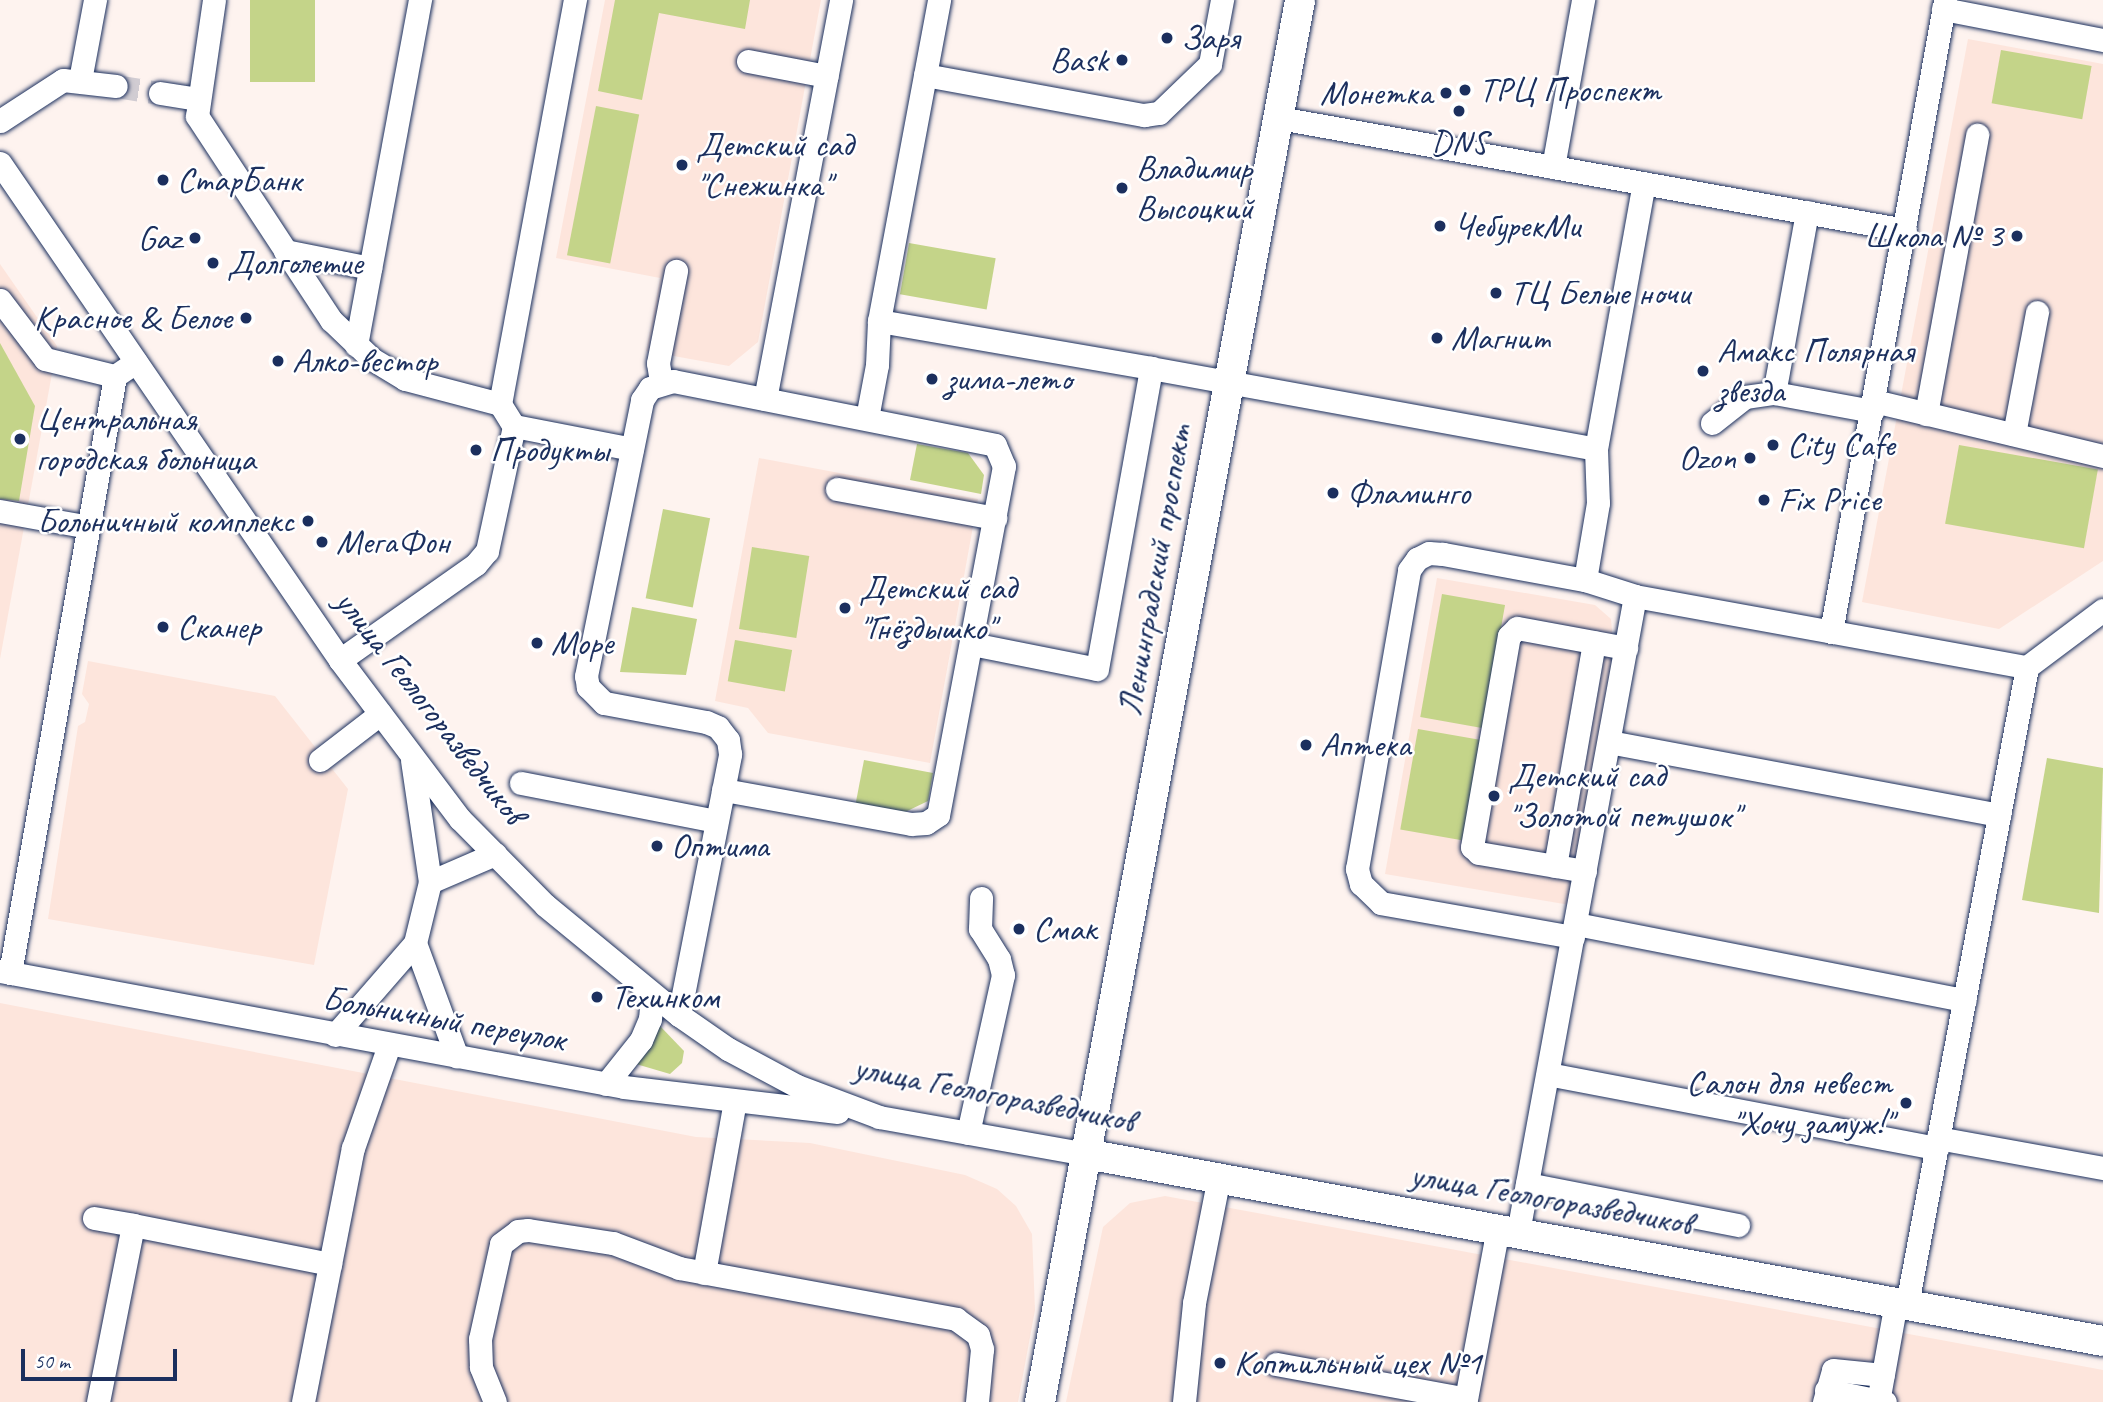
<!DOCTYPE html>
<meta charset="utf-8">
<style>
body{margin:0}
#map{position:relative;width:2103px;height:1402px;overflow:hidden;background:#fef3ef;font-family:Caveat,sans-serif}
div>[style]{position:absolute}
[style*='--x']{left:calc(var(--x)*1px);top:calc(var(--y)*1px);width:calc(var(--w)*1px);rotate:calc(var(--a)*1deg)}
.built>*{inset:0;background:#fde5dc}
.green>*{inset:0;background:#c4d489;transform-origin:0 0}
.minor-tunnel>*{height:23px;margin-top:-11.5px;transform-origin:0;background:repeating-linear-gradient(90deg,#d1ccd2 0 23px,transparent 0 34px)}
.roads{filter:drop-shadow(0 0 2px #1b2f5e) drop-shadow(0 0 2px #1b2f5e)}
.minor>*{height:23px;margin:-11.5px;padding:0 11.5px;transform-origin:11.5px;border-radius:11.5px;background:#fff}
.major>*{height:30px;margin:-15px;padding:0 15px;transform-origin:15px;border-radius:15px;background:#fff}
.dots>*{width:19px;height:19px;translate:-50% -50%;box-sizing:border-box;border:4px solid #fff;border-radius:50%}
span{translate:-50% -50%;white-space:nowrap;text-align:center;line-height:1.15;-webkit-text-stroke:5px #fff;paint-order:stroke}
.poi-label{font-size:35px;color:#1b2f5e}
.left{translate:0 -50%;text-align:left}
.right{translate:-100% -50%;text-align:right}
.street-label{font-size:35px;color:#1b2f5e}
.scale{position:absolute;left:21px;top:1349px;width:156px;height:32px;box-sizing:border-box;border:4px solid #1b2f5e;border-top:0;padding-left:9px;font-size:21px;line-height:24px;white-space:nowrap;color:#1b2f5e;-webkit-text-stroke:5px #fff;paint-order:stroke}
</style>
<div id="map">
<div class="built">
<i style="clip-path:polygon(605px 0,821px 0,758px 342px,729px 366px,646px 351px,660px 278px,556px 258px)"></i>
<i style="clip-path:polygon(1968px 39px,2103px 64px,2103px 561px,1999px 629px,1862px 602px)"></i>
<i style="clip-path:polygon(0 264px,57px 346px,0 659px)"></i>
<i style="clip-path:polygon(759px 458px,978px 499px,930px 763px,768px 733px,748px 708px,715px 701px)"></i>
<i style="clip-path:polygon(1437px 578px,1595px 605px,1611px 619px,1614px 654px,1570px 905px,1385px 874px)"></i>
<i style="clip-path:polygon(88px 661px,275px 696px,348px 789px,314px 965px,48px 919px,78px 726px,85px 722px,89px 704px,82px 694px)"></i>
<i style="clip-path:polygon(0 1003px,696px 1137px,810px 1143px,965px 1175px,997px 1189px,1016px 1206px,1032px 1234px,1035px 1310px,1018px 1402px,0 1402px)"></i>
<i style="clip-path:polygon(1165px 1196px,2103px 1370px,2103px 1402px,1066px 1402px,1103px 1227px,1130px 1203px)"></i>
</div>
<div class="green">
<i style="left:250px;top:0;width:65px;height:82px"></i>
<i style="clip-path:polygon(615px 0,750px 0,745px 29px,659px 13px,642px 100px,598px 91px)"></i>
<i style="left:2001px;top:50px;width:92px;height:54px;rotate:10deg"></i>
<i style="left:596px;top:106px;width:44px;height:152px;rotate:11deg"></i>
<i style="left:909px;top:243px;width:88px;height:52px;rotate:10deg"></i>
<i style="clip-path:polygon(0 343px,35px 406px,19px 501px,0 499px)"></i>
<i style="clip-path:polygon(917px 444px,968px 453px,984px 475px,981px 494px,910px 480px)"></i>
<i style="left:1959px;top:445px;width:141px;height:80px;rotate:10deg"></i>
<i style="left:663px;top:509px;width:48px;height:91px;rotate:11deg"></i>
<i style="left:752px;top:547px;width:58px;height:83px;rotate:9deg"></i>
<i style="left:1442px;top:594px;width:64px;height:125px;rotate:10deg"></i>
<i style="clip-path:polygon(632px 607px,697px 619px,686px 675px,620px 672px)"></i>
<i style="left:735px;top:640px;width:58px;height:42px;rotate:10deg"></i>
<i style="left:1418px;top:729px;width:64px;height:102px;rotate:10deg"></i>
<i style="clip-path:polygon(2047px 758px,2103px 768px,2099px 913px,2022px 900px)"></i>
<i style="clip-path:polygon(864px 760px,933px 773px,928px 801px,899px 815px,855px 807px)"></i>
<i style="clip-path:polygon(660px 1026px,684px 1051px,682px 1063px,670px 1074px,636px 1064px,655px 1027px)"></i>
</div>
<div class="minor-tunnel">
<i style="--x:116;--y:86;--w:45;--a:9"></i>
</div>
<div class="roads">
<div class="minor">
<i style="--x:214;--y:0;--w:117;--a:98.3"></i>
<i style="--x:197;--y:116;--w:244;--a:56.7"></i>
<i style="--x:331;--y:320;--w:57;--a:43.6"></i>
<i style="--x:372;--y:359;--w:39;--a:31"></i>
<i style="--x:405;--y:379;--w:98;--a:14.7"></i>
<i style="--x:500;--y:404;--w:26;--a:58"></i>
<i style="--x:514;--y:426;--w:120;--a:11"></i>
<i style="--x:1943;--y:9;--w:163;--a:11"></i>
<i style="--x:748;--y:61;--w:80;--a:10.8"></i>
<i style="--x:925;--y:75;--w:223;--a:10.4"></i>
<i style="--x:1144;--y:115;--w:15;--a:-8"></i>
<i style="--x:1159;--y:113;--w:71;--a:-43.9"></i>
<i style="--x:1210;--y:64;--w:65;--a:-79.4"></i>
<i style="--x:80;--y:80;--w:81;--a:-79.4"></i>
<i style="--x:160;--y:93;--w:36;--a:9"></i>
<i style="--x:1279;--y:118;--w:636;--a:10.14"></i>
<i style="--x:0;--y:121;--w:75;--a:-33.1"></i>
<i style="--x:63;--y:80;--w:53;--a:6.5"></i>
<i style="--x:0;--y:163;--w:602;--a:55.62"></i>
<i style="--x:340;--y:660;--w:199;--a:53"></i>
<i style="--x:460;--y:819;--w:121;--a:45.3"></i>
<i style="--x:545;--y:905;--w:173;--a:39.4"></i>
<i style="--x:679;--y:1015;--w:60;--a:34.8"></i>
<i style="--x:728;--y:1049;--w:78;--a:28.2"></i>
<i style="--x:797;--y:1086;--w:88;--a:20.7"></i>
<i style="--x:879;--y:1117;--w:210;--a:10.1"></i>
<i style="--x:1553;--y:167;--w:170;--a:-79.8"></i>
<i style="--x:1807;--y:212;--w:184;--a:100.3"></i>
<i style="--x:1774;--y:393;--w:100;--a:10.4"></i>
<i style="--x:285;--y:251;--w:87;--a:11.3"></i>
<i style="--x:0;--y:300;--w:74;--a:52.7"></i>
<i style="--x:45;--y:359;--w:72;--a:13.7"></i>
<i style="--x:879;--y:321;--w:276;--a:9.8"></i>
<i style="--x:356;--y:345;--w:351;--a:-79.5"></i>
<i style="--x:661;--y:382;--w:19;--a:-99"></i>
<i style="--x:658;--y:363;--w:94;--a:-78.9"></i>
<i style="--x:765;--y:399;--w:406;--a:-79.2"></i>
<i style="--x:1874;--y:401;--w:236;--a:13.5"></i>
<i style="--x:500;--y:404;--w:411;--a:-79.5"></i>
<i style="--x:1926;--y:414;--w:284;--a:-79.6"></i>
<i style="--x:867;--y:418;--w:54;--a:-79.3"></i>
<i style="--x:877;--y:365;--w:44;--a:-87.4"></i>
<i style="--x:879;--y:321;--w:327;--a:-79.4"></i>
<i style="--x:1712;--y:423;--w:42;--a:-38.2"></i>
<i style="--x:1745;--y:397;--w:29;--a:-8"></i>
<i style="--x:2014;--y:434;--w:124;--a:-79.3"></i>
<i style="--x:1596;--y:449;--w:270;--a:-79.8"></i>
<i style="--x:837;--y:489;--w:161;--a:10.4"></i>
<i style="--x:0;--y:511;--w:90;--a:10.2"></i>
<i style="--x:1635;--y:596;--w:398;--a:10.3"></i>
<i style="--x:1831;--y:632;--w:642;--a:-79.77"></i>
<i style="--x:972;--y:644;--w:127;--a:11.3"></i>
<i style="--x:1097;--y:669;--w:306;--a:-79.8"></i>
<i style="--x:1151;--y:368;--w:452;--a:10.3"></i>
<i style="--x:1596;--y:449;--w:54;--a:87.9"></i>
<i style="--x:1598;--y:503;--w:78;--a:99.6"></i>
<i style="--x:1585;--y:580;--w:52;--a:17.7"></i>
<i style="--x:1635;--y:596;--w:647;--a:100.42"></i>
<i style="--x:340;--y:660;--w:166;--a:-35.2"></i>
<i style="--x:476;--y:564;--w:17;--a:-50"></i>
<i style="--x:487;--y:551;--w:128;--a:-77.8"></i>
<i style="--x:1609;--y:742;--w:397;--a:10.6"></i>
<i style="--x:320;--y:760;--w:76;--a:-37.5"></i>
<i style="--x:521;--y:783;--w:199;--a:11"></i>
<i style="--x:1555;--y:866;--w:227;--a:-80.1"></i>
<i style="--x:1585;--y:871;--w:108;--a:-170.4"></i>
<i style="--x:1479;--y:853;--w:9;--a:-139"></i>
<i style="--x:1472;--y:847;--w:214;--a:-80.1"></i>
<i style="--x:1509;--y:636;--w:11;--a:-45"></i>
<i style="--x:1517;--y:628;--w:111;--a:10.4"></i>
<i style="--x:430;--y:882;--w:71;--a:-23.3"></i>
<i style="--x:1576;--y:924;--w:396;--a:11.1"></i>
<i style="--x:1573;--y:937;--w:195;--a:-170"></i>
<i style="--x:1381;--y:903;--w:28;--a:-136"></i>
<i style="--x:1361;--y:884;--w:16;--a:-105"></i>
<i style="--x:1357;--y:869;--w:303;--a:-80.1"></i>
<i style="--x:1409;--y:570;--w:14;--a:-54"></i>
<i style="--x:1417;--y:559;--w:13;--a:-27"></i>
<i style="--x:1429;--y:553;--w:14;--a:4"></i>
<i style="--x:1443;--y:554;--w:144;--a:10.4"></i>
<i style="--x:415;--y:943;--w:121;--a:69.8"></i>
<i style="--x:0;--y:971;--w:635;--a:10.53"></i>
<i style="--x:624;--y:1087;--w:215;--a:6.7"></i>
<i style="--x:10;--y:973;--w:606;--a:-80.02"></i>
<i style="--x:115;--y:376;--w:25;--a:-34"></i>
<i style="--x:679;--y:1015;--w:266;--a:-78.9"></i>
<i style="--x:730;--y:754;--w:14;--a:-98"></i>
<i style="--x:728;--y:740;--w:16;--a:-128"></i>
<i style="--x:718;--y:727;--w:13;--a:-157"></i>
<i style="--x:706;--y:722;--w:104;--a:-169.4"></i>
<i style="--x:604;--y:703;--w:23;--a:-135"></i>
<i style="--x:588;--y:687;--w:11;--a:-100"></i>
<i style="--x:586;--y:676;--w:282;--a:-78.5"></i>
<i style="--x:642;--y:400;--w:14;--a:-56"></i>
<i style="--x:650;--y:388;--w:24;--a:-17"></i>
<i style="--x:673;--y:381;--w:328;--a:11.2"></i>
<i style="--x:995;--y:445;--w:23;--a:67"></i>
<i style="--x:1004;--y:466;--w:355;--a:100.7"></i>
<i style="--x:938;--y:815;--w:14;--a:146"></i>
<i style="--x:926;--y:823;--w:15;--a:176"></i>
<i style="--x:911;--y:824;--w:191;--a:-169.7"></i>
<i style="--x:335;--y:1035;--w:122;--a:-49"></i>
<i style="--x:415;--y:943;--w:63;--a:-76.2"></i>
<i style="--x:430;--y:882;--w:123;--a:-98.4"></i>
<i style="--x:1548;--y:1074;--w:396;--a:10.8"></i>
<i style="--x:606;--y:1084;--w:56;--a:-51.5"></i>
<i style="--x:641;--y:1040;--w:23;--a:-67"></i>
<i style="--x:650;--y:1019;--w:25;--a:-85"></i>
<i style="--x:968;--y:1133;--w:162;--a:-77.5"></i>
<i style="--x:1003;--y:975;--w:16;--a:-104"></i>
<i style="--x:999;--y:959;--w:36;--a:-122"></i>
<i style="--x:980;--y:929;--w:31;--a:-88"></i>
<i style="--x:1938;--y:1138;--w:168;--a:10.3"></i>
<i style="--x:1527;--y:1184;--w:215;--a:11"></i>
<i style="--x:94;--y:1218;--w:40;--a:10"></i>
<i style="--x:704;--y:1273;--w:175;--a:-79.8"></i>
<i style="--x:1907;--y:1304;--w:648;--a:-79.33"></i>
<i style="--x:2027;--y:667;--w:95;--a:-36.9"></i>
<i style="--x:1276;--y:1364;--w:193;--a:10.4"></i>
<i style="--x:1466;--y:1399;--w:174;--a:-79.4"></i>
<i style="--x:1826;--y:1390;--w:60;--a:11.5"></i>
<i style="--x:98;--y:1402;--w:180;--a:-78.8"></i>
<i style="--x:133;--y:1225;--w:201;--a:11.2"></i>
<i style="--x:303;--y:1402;--w:259;--a:-78.9"></i>
<i style="--x:353;--y:1148;--w:109;--a:-70.7"></i>
<i style="--x:495;--y:1402;--w:38;--a:-112"></i>
<i style="--x:481;--y:1367;--w:28;--a:-92"></i>
<i style="--x:480;--y:1339;--w:97;--a:-77.5"></i>
<i style="--x:501;--y:1244;--w:21;--a:-37"></i>
<i style="--x:518;--y:1231;--w:10;--a:-6"></i>
<i style="--x:528;--y:1230;--w:86;--a:8.7"></i>
<i style="--x:613;--y:1243;--w:71;--a:20.7"></i>
<i style="--x:679;--y:1268;--w:282;--a:10.4"></i>
<i style="--x:956;--y:1319;--w:27;--a:36"></i>
<i style="--x:978;--y:1335;--w:15;--a:74"></i>
<i style="--x:982;--y:1349;--w:53;--a:95.4"></i>
<i style="--x:1184;--y:1402;--w:100;--a:-84.2"></i>
<i style="--x:1194;--y:1303;--w:128;--a:-78.8"></i>
<i style="--x:1824;--y:1402;--w:33;--a:-74"></i>
<i style="--x:1833;--y:1370;--w:50;--a:5.7"></i>
<i style="--x:1878;--y:1402;--w:102;--a:-79.8"></i>
</div>
<div class="major">
<i style="--x:1086;--y:1154;--w:1034;--a:10.42"></i>
<i style="--x:1040;--y:1402;--w:1426;--a:-79.49"></i>
</div>
</div>
<div class="dots">
<i style="left:1167px;top:38px;background:#1b2f5e"></i>
<i style="left:1122px;top:60px;background:#1b2f5e"></i>
<i style="left:1465px;top:90px;background:#1b2f5e"></i>
<i style="left:1446px;top:93px;background:#1b2f5e"></i>
<i style="left:1459px;top:111px;background:#1b2f5e"></i>
<i style="left:682px;top:165px;background:#1b2f5e"></i>
<i style="left:163px;top:180px;background:#1b2f5e"></i>
<i style="left:1122px;top:188px;background:#1b2f5e"></i>
<i style="left:1440px;top:226px;background:#1b2f5e"></i>
<i style="left:2017px;top:236px;background:#1b2f5e"></i>
<i style="left:195px;top:238px;background:#1b2f5e"></i>
<i style="left:213px;top:263px;background:#1b2f5e"></i>
<i style="left:1496px;top:293px;background:#1b2f5e"></i>
<i style="left:246px;top:318px;background:#1b2f5e"></i>
<i style="left:1437px;top:338px;background:#1b2f5e"></i>
<i style="left:278px;top:361px;background:#1b2f5e"></i>
<i style="left:1703px;top:371px;background:#1b2f5e"></i>
<i style="left:932px;top:379px;background:#1b2f5e"></i>
<i style="left:20px;top:439px;background:#1b2f5e"></i>
<i style="left:1773px;top:445px;background:#1b2f5e"></i>
<i style="left:476px;top:450px;background:#1b2f5e"></i>
<i style="left:1750px;top:458px;background:#1b2f5e"></i>
<i style="left:1333px;top:493px;background:#1b2f5e"></i>
<i style="left:1764px;top:500px;background:#1b2f5e"></i>
<i style="left:308px;top:521px;background:#1b2f5e"></i>
<i style="left:322px;top:542px;background:#1b2f5e"></i>
<i style="left:845px;top:608px;background:#1b2f5e"></i>
<i style="left:163px;top:627px;background:#1b2f5e"></i>
<i style="left:537px;top:643px;background:#1b2f5e"></i>
<i style="left:1306px;top:745px;background:#1b2f5e"></i>
<i style="left:1494px;top:796px;background:#1b2f5e"></i>
<i style="left:657px;top:846px;background:#1b2f5e"></i>
<i style="left:1019px;top:929px;background:#1b2f5e"></i>
<i style="left:597px;top:997px;background:#1b2f5e"></i>
<i style="left:1906px;top:1103px;background:#1b2f5e"></i>
<i style="left:1220px;top:1363px;background:#1b2f5e"></i>
</div>
<div class="poi-label">
<span class="left" style="left:1181px;top:38px">Заря</span>
<span class="right" style="left:1108px;top:60px">Bask</span>
<span class="left" style="left:1479px;top:90px">ТРЦ Проспект</span>
<span class="right" style="left:1432px;top:93px">Монетка</span>
<span style="left:1459px;top:143px">DNS</span>
<span class="left" style="left:696px;top:165px">Детский сад<br>"Снежинка"</span>
<span class="left" style="left:1136px;top:188px">Владимир<br>Высоцкий</span>
<span class="left" style="left:177px;top:180px">СтарБанк</span>
<span class="left" style="left:1454px;top:226px">ЧебурекМи</span>
<span class="right" style="left:2003px;top:236px">Школа № 3</span>
<span class="right" style="left:181px;top:238px">Gaz</span>
<span class="left" style="left:227px;top:263px">Долголетие</span>
<span class="left" style="left:1510px;top:293px">ТЦ Белые ночи</span>
<span class="right" style="left:232px;top:318px">Красное &amp; Белое</span>
<span class="left" style="left:1451px;top:338px">Магнит</span>
<span class="left" style="left:1717px;top:371px">Амакс Полярная<br>звезда</span>
<span class="left" style="left:292px;top:361px">Алко-вестор</span>
<span class="left" style="left:946px;top:379px">зима-лето</span>
<span class="left" style="left:36px;top:439px">Центральная<br>городская больница</span>
<span class="left" style="left:1787px;top:445px">City Cafe</span>
<span class="left" style="left:490px;top:450px">Продукты</span>
<span class="right" style="left:1736px;top:458px">Ozon</span>
<span class="left" style="left:1347px;top:493px">Фламинго</span>
<span class="left" style="left:1778px;top:500px">Fix Price</span>
<span class="right" style="left:294px;top:521px">Больничный комплекс</span>
<span class="left" style="left:336px;top:542px">МегаФон</span>
<span class="left" style="left:859px;top:608px">Детский сад<br>"Гнёздышко"</span>
<span class="left" style="left:177px;top:627px">Сканер</span>
<span class="left" style="left:551px;top:643px">Море</span>
<span class="left" style="left:1320px;top:745px">Аптека</span>
<span class="left" style="left:1508px;top:796px">Детский сад<br>"Золотой петушок"</span>
<span class="left" style="left:671px;top:846px">Оптима</span>
<span class="left" style="left:1033px;top:929px">Смак</span>
<span class="left" style="left:611px;top:997px">Техинком</span>
<span class="right" style="left:1892px;top:1103px">Салон для невест<br>"Хочу замуж!"</span>
<span class="left" style="left:1234px;top:1363px">Коптильный цех №1</span>
</div>
<div class="street-label">
<span style="left:1155px;top:570px;rotate:-80deg">Ленинградский проспект</span>
<span style="left:430px;top:707px;rotate:52deg">улица Геологоразведчиков</span>
<span style="left:444px;top:1019px;rotate:10deg">Больничный переулок</span>
<span style="left:994px;top:1094px;rotate:11deg">улица Геологоразведчиков</span>
<span style="left:1551px;top:1199px;rotate:10deg">улица Геологоразведчиков</span>
</div>
<div class="scale">50 m</div>
</div>
